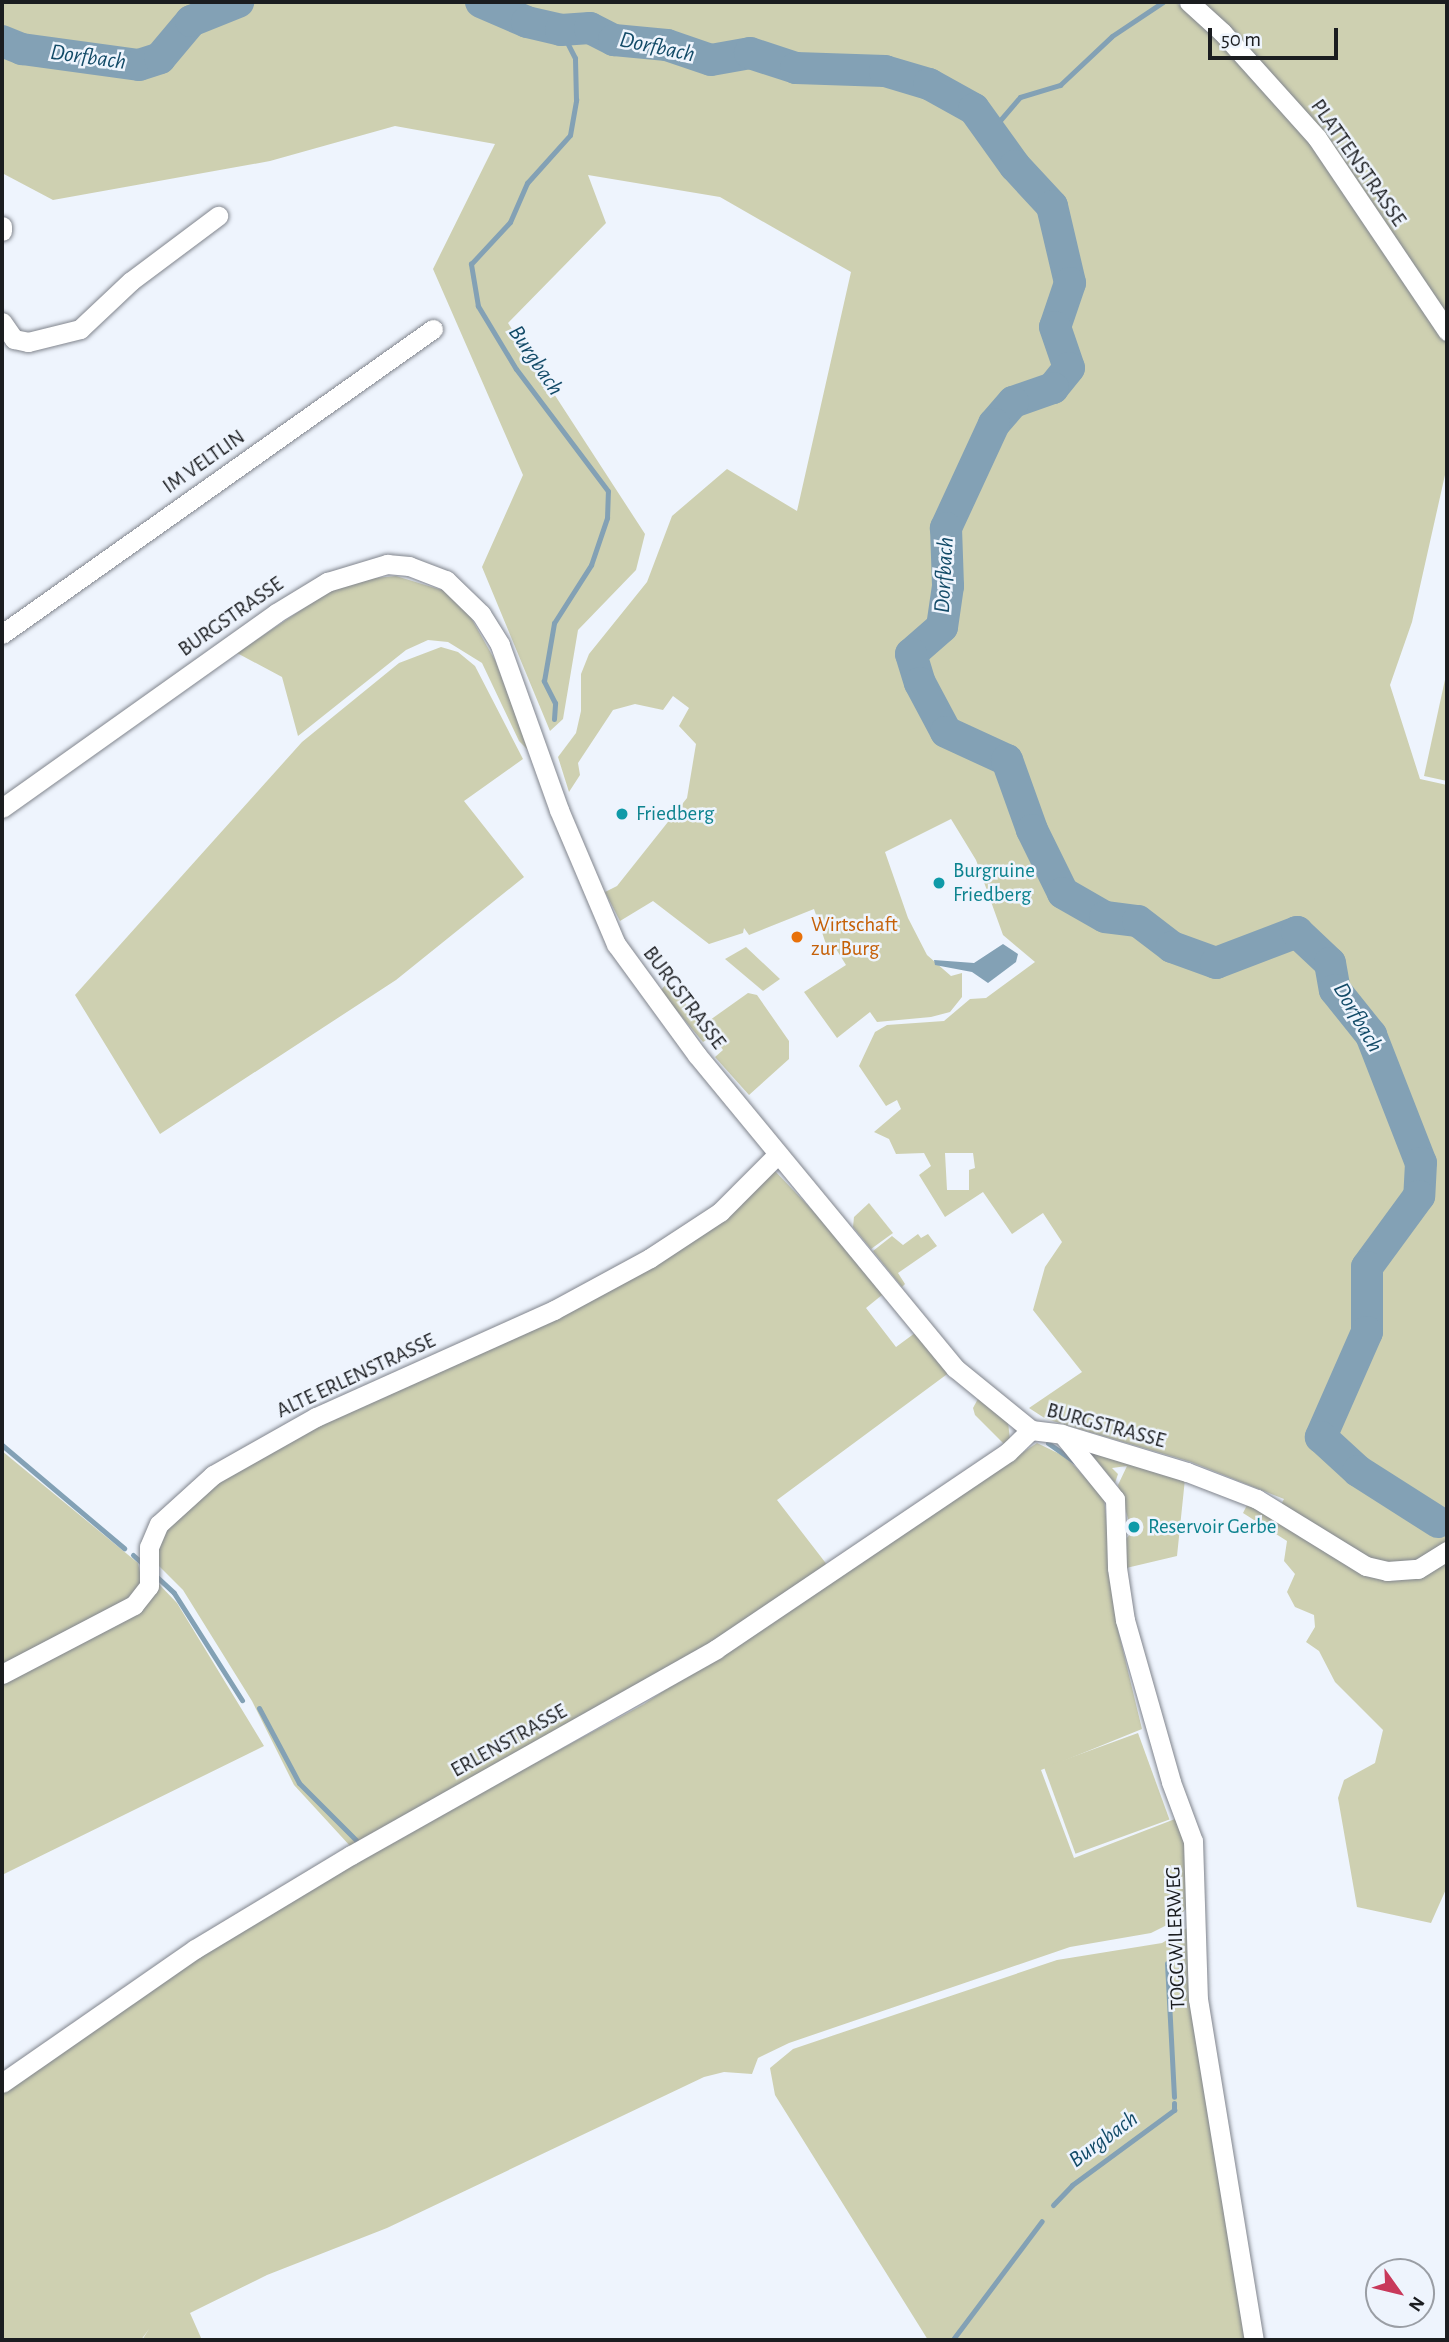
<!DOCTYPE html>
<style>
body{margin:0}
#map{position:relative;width:1449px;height:2342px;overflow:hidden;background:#eef4fd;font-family:"Alegreya Sans",sans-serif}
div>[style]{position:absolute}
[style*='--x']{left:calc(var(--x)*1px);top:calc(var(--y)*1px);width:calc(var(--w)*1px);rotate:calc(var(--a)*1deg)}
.green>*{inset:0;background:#ced0b1;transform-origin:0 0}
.water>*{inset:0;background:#83a1b5}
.stream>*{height:5px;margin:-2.5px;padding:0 2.5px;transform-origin:2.5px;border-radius:2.5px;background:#83a1b5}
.river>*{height:32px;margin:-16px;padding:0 16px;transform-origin:16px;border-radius:16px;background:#83a1b5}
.roads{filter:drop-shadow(0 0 2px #81858d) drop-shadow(0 0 2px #81858d)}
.minor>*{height:19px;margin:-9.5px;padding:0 9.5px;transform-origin:9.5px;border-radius:9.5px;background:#fff}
.dots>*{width:19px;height:19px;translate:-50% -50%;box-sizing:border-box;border:4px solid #eef4fd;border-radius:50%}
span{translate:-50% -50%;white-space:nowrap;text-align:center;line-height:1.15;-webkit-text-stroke:5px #eef4fd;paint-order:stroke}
.street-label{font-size:21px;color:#1b1d20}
.culture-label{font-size:21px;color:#0d838f}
.left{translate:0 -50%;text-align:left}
.food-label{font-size:21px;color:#c56008}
.water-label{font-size:23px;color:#134b68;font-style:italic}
.frame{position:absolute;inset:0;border:4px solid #1b1d20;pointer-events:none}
.north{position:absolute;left:1365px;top:2258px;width:70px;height:70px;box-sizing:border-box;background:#eef4fd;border:2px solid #9a9ea5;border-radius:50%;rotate:124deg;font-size:19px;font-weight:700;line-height:28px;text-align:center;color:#1b1d20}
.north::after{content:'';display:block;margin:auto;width:24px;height:32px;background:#c8395b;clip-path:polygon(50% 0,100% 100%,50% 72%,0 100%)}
.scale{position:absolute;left:1208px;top:28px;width:130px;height:32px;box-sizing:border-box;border:4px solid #1b1d20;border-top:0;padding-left:9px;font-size:21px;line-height:24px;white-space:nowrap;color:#1b1d20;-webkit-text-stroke:5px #eef4fd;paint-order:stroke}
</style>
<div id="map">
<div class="green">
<i style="clip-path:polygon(evenodd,2px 2px,1176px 2px,1230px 53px,1315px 148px,1447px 342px,1447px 466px,1412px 622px,1390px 685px,1420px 779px,1447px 785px,1447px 1887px,1431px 1923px,1357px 1907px,1338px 1798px,1344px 1780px,1375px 1763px,1383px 1730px,1335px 1682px,1319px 1651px,1306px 1642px,1315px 1627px,1314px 1615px,1295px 1607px,1287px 1592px,1295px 1574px,1284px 1561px,1287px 1541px,1243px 1513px,1248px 1503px,1276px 1514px,1284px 1499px,1191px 1462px,1046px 1419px,1029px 1408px,1082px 1372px,1033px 1310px,1045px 1267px,1062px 1242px,1043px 1213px,1012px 1234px,983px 1192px,945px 1217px,919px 1175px,931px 1166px,924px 1153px,896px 1154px,889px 1139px,874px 1132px,901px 1109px,897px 1100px,886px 1106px,859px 1066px,875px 1032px,887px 1025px,944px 1021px,970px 999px,986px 998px,1035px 962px,1003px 935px,976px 860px,951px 819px,885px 852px,908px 918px,927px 955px,951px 976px,962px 973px,962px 997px,950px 1012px,931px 1017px,877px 1022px,870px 1012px,837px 1038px,804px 992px,846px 965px,833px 944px,827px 947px,814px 909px,749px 935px,744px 928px,743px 933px,709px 944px,653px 901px,620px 921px,605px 892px,617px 886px,687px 798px,696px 744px,679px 726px,689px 708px,673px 696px,663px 710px,635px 704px,613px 710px,578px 763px,580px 775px,569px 792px,558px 757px,576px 733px,581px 711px,581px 674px,589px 654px,647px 582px,672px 516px,727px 469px,797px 511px,851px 272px,720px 197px,588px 175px,606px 223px,508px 323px,645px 534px,636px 570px,578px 630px,563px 719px,550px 731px,482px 567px,523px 475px,433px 269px,495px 144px,395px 126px,270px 161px,53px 200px,2px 173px,2px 2px,945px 1153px,973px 1153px,975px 1168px,969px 1170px,969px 1190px,947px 1190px,945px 1153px)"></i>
<i style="clip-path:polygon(1199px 2px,1447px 2px,1447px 315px)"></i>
<i style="clip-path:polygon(396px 576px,445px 591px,470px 616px,496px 662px,529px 751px,519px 741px,482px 663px,448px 642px,428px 640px,406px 650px,298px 736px,282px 677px,237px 653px,328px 592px,364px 579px)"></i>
<i style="clip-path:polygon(441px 647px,458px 652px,475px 666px,523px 759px,464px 801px,524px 877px,396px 980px,160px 1134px,75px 995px,302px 742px,399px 663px)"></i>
<i style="clip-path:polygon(1446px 675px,1447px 676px,1447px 781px,1424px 776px)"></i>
<i style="clip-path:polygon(746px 947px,780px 979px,763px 991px,725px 959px)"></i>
<i style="clip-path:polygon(668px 982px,703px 1025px,748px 993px,757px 995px,789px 1041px,789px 1059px,749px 1095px,715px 1057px,723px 1050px,713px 1036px,703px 1042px,667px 999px,661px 990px)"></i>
<i style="clip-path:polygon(774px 1170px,880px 1281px,882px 1295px,866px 1308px,896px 1347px,915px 1333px,950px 1372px,777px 1500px,828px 1566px,709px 1645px,351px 1847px,294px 1785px,252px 1701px,183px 1590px,151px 1558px,170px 1514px,282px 1439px,588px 1298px)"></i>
<i style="clip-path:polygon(869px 1203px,893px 1233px,871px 1249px,853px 1227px,854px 1217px)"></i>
<i style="clip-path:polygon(918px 1234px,921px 1238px,928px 1234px,937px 1246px,898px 1273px,905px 1284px,902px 1287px,873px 1251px,892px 1236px,903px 1245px)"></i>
<i style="clip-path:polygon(979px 1397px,1008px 1422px,1010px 1440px,1004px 1444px,975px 1415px,973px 1408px)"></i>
<i style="clip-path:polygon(1037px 1443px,1066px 1457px,1104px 1498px,1118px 1630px,1142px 1729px,1041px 1770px,1074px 1858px,1175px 1819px,1188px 1849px,1186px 1909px,1171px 1923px,1151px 1933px,1070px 1947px,789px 2043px,758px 2058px,752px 2074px,724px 2072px,704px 2077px,387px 2228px,267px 2275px,190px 2313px,202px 2340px,142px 2340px,149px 2329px,141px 2340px,2px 2340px,2px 2090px,197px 1953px,354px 1861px,644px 1704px)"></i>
<i style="clip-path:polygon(1087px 1449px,1185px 1479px,1177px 1556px,1122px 1569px,1125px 1540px,1132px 1532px,1118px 1485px,1127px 1466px,1112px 1468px,1118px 1474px,1115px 1483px)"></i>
<i style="clip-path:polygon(2px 1451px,138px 1563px,143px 1586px,131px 1603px,2px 1670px)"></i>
<i style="clip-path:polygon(154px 1579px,177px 1603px,264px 1746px,2px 1875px,2px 1678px,135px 1608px)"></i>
<i style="left:1138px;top:1733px;width:92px;height:100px;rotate:70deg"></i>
<i style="clip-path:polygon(1187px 1928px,1248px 2340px,928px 2340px,775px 2095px,770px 2068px,793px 2049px,1057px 1960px,1162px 1943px)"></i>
</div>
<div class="water">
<i style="clip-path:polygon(1003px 944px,1018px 954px,1016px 962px,988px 983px,972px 972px,935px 965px,934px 960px,974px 963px)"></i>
</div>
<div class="stream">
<i style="--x:990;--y:132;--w:46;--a:-49.4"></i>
<i style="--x:1020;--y:97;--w:42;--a:-16.7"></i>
<i style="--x:1060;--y:85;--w:71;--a:-43.3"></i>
<i style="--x:1112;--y:36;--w:61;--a:-33.7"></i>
<i style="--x:554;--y:719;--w:16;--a:-86"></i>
<i style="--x:555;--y:703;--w:25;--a:-117"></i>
<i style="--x:544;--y:681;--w:59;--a:-80.2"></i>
<i style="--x:554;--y:623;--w:69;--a:-57.5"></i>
<i style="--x:591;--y:565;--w:50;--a:-71.2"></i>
<i style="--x:607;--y:518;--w:27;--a:-88"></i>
<i style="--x:608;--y:491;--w:153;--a:-127"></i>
<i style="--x:516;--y:369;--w:74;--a:-121.1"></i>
<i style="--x:478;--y:306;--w:43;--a:-99.5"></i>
<i style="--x:471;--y:264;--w:57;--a:-47.1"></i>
<i style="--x:510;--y:222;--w:43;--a:-66.4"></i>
<i style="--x:527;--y:183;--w:64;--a:-48.1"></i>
<i style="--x:570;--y:135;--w:36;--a:-80"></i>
<i style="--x:576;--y:100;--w:42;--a:-91.4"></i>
<i style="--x:575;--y:58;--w:31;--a:-117"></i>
<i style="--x:1048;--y:1443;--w:32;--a:35"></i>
<i style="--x:2;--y:1445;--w:160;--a:40.2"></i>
<i style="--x:133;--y:1555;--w:13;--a:42"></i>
<i style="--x:157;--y:1577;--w:23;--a:43"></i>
<i style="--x:174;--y:1593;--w:127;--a:57.6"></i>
<i style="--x:259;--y:1708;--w:85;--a:61.9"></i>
<i style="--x:299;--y:1783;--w:81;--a:45"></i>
<i style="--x:1167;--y:1963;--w:134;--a:87"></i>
<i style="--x:1053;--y:2205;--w:28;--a:-46"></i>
<i style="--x:1072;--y:2185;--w:127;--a:-36.3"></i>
<i style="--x:1174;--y:2110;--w:7;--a:-90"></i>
<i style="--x:954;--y:2338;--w:146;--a:-53.1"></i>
</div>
<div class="river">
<i style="--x:481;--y:2;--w:50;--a:23.5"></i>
<i style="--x:527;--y:22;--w:35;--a:13"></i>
<i style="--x:561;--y:30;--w:29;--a:-4"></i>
<i style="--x:590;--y:28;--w:27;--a:27"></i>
<i style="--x:614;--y:40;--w:53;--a:5.4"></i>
<i style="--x:667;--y:45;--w:46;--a:18.8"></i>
<i style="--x:711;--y:60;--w:40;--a:-10"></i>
<i style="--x:750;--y:53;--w:48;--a:18.1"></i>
<i style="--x:796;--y:68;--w:89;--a:1.9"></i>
<i style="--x:885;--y:71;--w:46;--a:16.5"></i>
<i style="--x:929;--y:84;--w:51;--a:29.1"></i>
<i style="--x:974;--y:109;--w:70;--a:54.3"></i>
<i style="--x:1015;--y:166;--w:54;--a:47.2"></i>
<i style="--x:1052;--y:206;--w:79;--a:76.8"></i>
<i style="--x:1070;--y:283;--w:46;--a:108.8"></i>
<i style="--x:1055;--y:327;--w:43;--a:71.1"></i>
<i style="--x:1069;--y:368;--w:26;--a:129"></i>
<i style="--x:1053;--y:388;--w:42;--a:160.7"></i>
<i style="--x:1013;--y:402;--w:29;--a:131"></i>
<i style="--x:994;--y:424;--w:115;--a:114.8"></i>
<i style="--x:946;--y:528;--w:58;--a:88"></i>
<i style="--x:948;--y:586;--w:41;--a:98.3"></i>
<i style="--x:942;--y:627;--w:41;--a:138.9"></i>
<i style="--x:911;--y:654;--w:30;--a:73"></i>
<i style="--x:920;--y:683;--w:55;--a:62"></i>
<i style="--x:946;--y:732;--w:67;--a:24.7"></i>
<i style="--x:1007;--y:760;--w:74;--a:70.3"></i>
<i style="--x:1032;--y:830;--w:70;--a:63.8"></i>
<i style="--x:1063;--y:893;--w:48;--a:29.7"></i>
<i style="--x:1105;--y:917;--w:33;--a:7"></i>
<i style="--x:1138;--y:921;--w:43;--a:37.4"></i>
<i style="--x:1172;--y:947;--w:47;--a:20"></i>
<i style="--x:1216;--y:963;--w:87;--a:-20.9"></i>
<i style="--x:1297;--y:932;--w:45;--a:43.2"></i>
<i style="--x:1330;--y:963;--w:27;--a:80"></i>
<i style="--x:1335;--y:990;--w:58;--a:51.3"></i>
<i style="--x:1371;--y:1035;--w:137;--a:68.7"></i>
<i style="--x:1421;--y:1163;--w:33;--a:93"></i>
<i style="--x:1419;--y:1196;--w:88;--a:126.2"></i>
<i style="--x:1367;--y:1267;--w:65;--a:90"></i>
<i style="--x:1367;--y:1332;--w:115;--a:113.7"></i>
<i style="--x:1321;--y:1437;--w:50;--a:42.6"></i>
<i style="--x:1358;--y:1471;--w:95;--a:32.5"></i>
<i style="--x:2;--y:41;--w:22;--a:22"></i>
<i style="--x:22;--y:49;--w:118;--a:7.8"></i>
<i style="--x:139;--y:65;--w:22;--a:-18"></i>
<i style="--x:160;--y:58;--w:48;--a:-50"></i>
<i style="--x:191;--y:21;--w:51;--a:-22"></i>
</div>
<div class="roads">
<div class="minor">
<i style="--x:1189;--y:2;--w:45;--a:42.3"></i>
<i style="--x:1222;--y:32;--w:142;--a:48.1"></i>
<i style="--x:1317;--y:138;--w:233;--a:56"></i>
<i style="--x:2;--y:226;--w:5;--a:90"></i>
<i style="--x:2;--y:322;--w:21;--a:55"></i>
<i style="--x:14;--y:339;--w:14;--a:12"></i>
<i style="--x:28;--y:342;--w:54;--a:-14"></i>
<i style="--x:80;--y:329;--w:70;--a:-43.3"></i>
<i style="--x:131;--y:281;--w:109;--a:-36.8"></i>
<i style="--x:2;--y:634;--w:528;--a:-35.29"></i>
<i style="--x:2;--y:808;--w:336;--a:-35.4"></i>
<i style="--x:276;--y:613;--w:60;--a:-31.3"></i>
<i style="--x:327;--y:582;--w:63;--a:-16.7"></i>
<i style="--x:387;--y:564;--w:22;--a:5"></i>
<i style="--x:409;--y:566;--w:40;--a:21"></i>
<i style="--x:446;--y:580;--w:49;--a:44.2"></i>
<i style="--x:481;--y:614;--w:36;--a:58"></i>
<i style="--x:500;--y:645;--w:175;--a:70.3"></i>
<i style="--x:559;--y:810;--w:146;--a:67"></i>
<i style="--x:616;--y:944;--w:137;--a:53.9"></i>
<i style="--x:697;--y:1055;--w:406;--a:50.5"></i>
<i style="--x:955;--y:1368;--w:98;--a:39.2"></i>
<i style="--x:1031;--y:1430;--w:31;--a:7"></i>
<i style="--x:1062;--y:1434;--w:131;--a:16.9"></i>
<i style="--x:1187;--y:1472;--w:75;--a:21.1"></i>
<i style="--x:1257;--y:1499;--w:128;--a:31.6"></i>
<i style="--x:1366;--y:1566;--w:22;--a:13"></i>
<i style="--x:1387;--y:1571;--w:31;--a:-4"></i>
<i style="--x:1418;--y:1569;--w:34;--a:-32"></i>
<i style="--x:1063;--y:1435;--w:82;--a:50.9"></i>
<i style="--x:1115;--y:1499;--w:69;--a:88.3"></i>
<i style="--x:1117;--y:1568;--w:53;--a:81.3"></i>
<i style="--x:1125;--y:1620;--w:168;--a:74.1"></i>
<i style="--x:1171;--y:1782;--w:63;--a:69.6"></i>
<i style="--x:1193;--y:1841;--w:158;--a:88.2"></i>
<i style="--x:1198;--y:1999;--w:346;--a:80.7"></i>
<i style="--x:2;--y:1674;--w:149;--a:-27.6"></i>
<i style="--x:134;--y:1605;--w:24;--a:-52"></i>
<i style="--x:149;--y:1586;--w:39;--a:-90"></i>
<i style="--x:149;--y:1547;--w:25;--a:-67"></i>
<i style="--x:159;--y:1524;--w:73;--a:-42.2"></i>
<i style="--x:213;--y:1475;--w:118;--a:-29.4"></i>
<i style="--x:316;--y:1417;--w:261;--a:-24.2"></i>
<i style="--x:554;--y:1310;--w:109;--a:-28.4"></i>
<i style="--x:650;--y:1258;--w:84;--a:-33.3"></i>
<i style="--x:720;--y:1212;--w:82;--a:-45"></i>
<i style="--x:2;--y:2083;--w:235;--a:-34.8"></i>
<i style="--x:195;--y:1949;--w:182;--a:-31.1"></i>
<i style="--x:351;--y:1855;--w:419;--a:-29.4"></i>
<i style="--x:716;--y:1649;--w:352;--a:-34"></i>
<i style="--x:1008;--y:1452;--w:32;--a:-44"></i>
</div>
</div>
<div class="dots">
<i style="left:622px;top:814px;background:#0f9aa8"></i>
<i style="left:939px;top:883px;background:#0f9aa8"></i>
<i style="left:797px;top:937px;background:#e8710a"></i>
<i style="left:1134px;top:1527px;background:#0f9aa8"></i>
</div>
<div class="street-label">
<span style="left:1358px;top:163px;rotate:55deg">PLATTENSTRASSE</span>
<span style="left:204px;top:462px;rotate:-35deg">IM VELTLIN</span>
<span style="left:231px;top:617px;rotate:-35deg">BURGSTRASSE</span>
<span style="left:684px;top:998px;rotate:53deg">BURGSTRASSE</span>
<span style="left:356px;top:1376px;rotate:-25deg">ALTE ERLENSTRASSE</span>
<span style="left:1106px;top:1426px;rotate:15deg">BURGSTRASSE</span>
<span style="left:509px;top:1741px;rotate:-29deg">ERLENSTRASSE</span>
<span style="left:1176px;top:1938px;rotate:-92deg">TOGGWILERWEG</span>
</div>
<div class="culture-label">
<span class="left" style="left:636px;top:814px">Friedberg</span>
<span class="left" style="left:953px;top:883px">Burgruine<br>Friedberg</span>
<span class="left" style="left:1148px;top:1527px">Reservoir Gerbe</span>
</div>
<div class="food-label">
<span class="left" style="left:811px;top:937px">Wirtschaft<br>zur Burg</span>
</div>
<div class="water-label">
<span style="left:657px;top:48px;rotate:12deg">Dorfbach</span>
<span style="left:88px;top:58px;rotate:8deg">Dorfbach</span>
<span style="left:535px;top:361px;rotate:56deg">Burgbach</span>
<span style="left:945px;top:575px;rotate:-87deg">Dorfbach</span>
<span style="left:1357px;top:1018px;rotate:60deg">Dorfbach</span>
<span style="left:1104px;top:2140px;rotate:-36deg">Burgbach</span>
</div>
<div class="frame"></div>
<div class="north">N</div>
<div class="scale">50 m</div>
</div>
